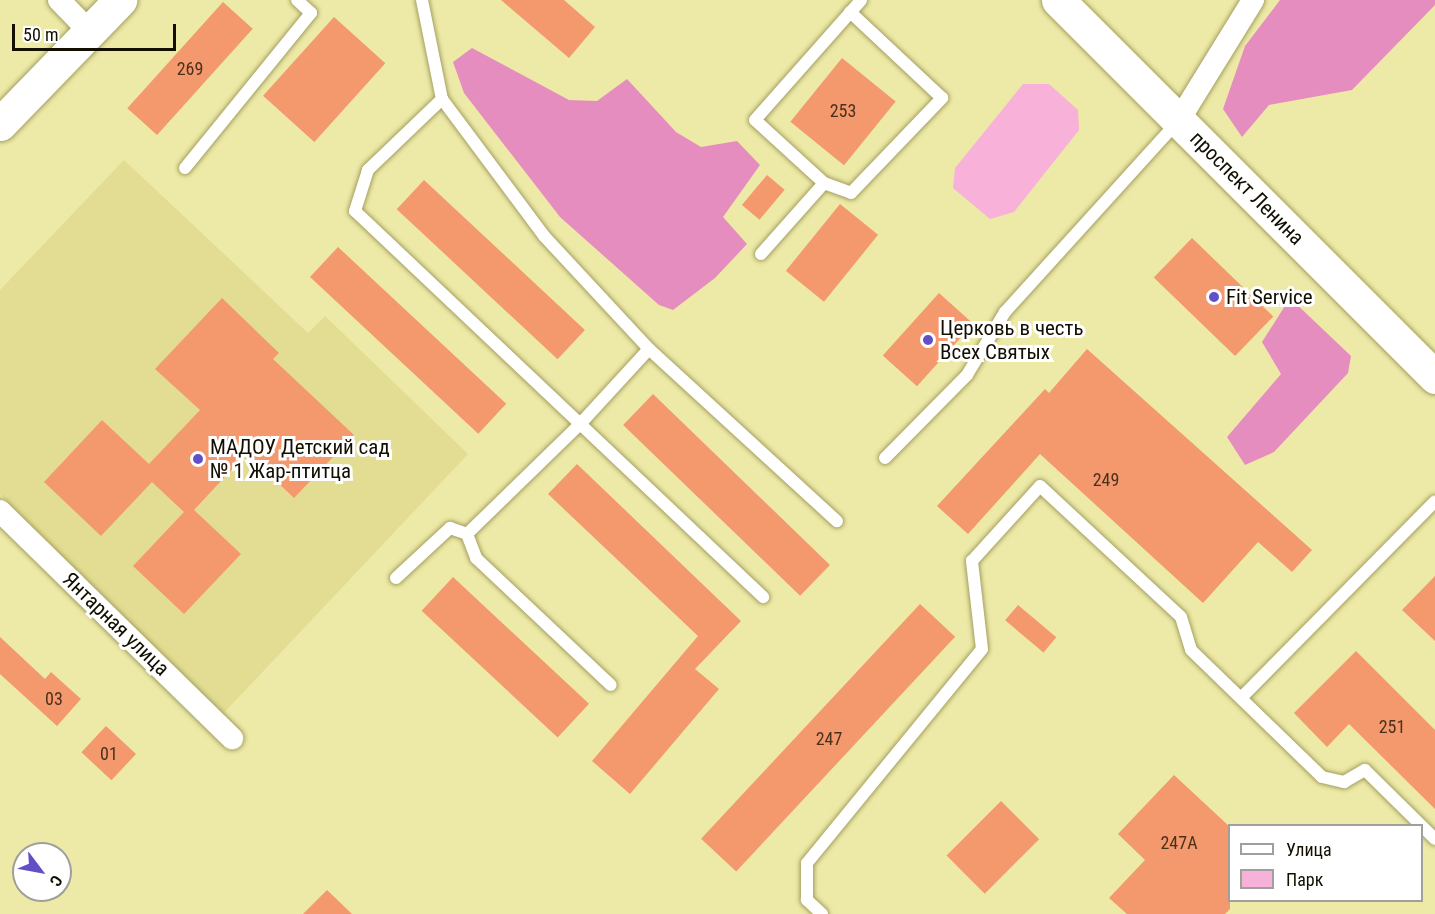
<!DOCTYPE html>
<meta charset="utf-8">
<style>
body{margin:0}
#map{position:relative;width:1435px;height:914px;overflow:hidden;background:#ede9a7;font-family:"Roboto Condensed",sans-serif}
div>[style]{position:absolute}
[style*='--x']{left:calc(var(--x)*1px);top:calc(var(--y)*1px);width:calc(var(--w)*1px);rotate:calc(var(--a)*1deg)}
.built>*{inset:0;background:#e2dd92}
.green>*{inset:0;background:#f8b1d8}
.forest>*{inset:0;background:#e68dc0}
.building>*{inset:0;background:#f4986e;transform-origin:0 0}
.roads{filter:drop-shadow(0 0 2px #a4a060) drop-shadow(0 0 2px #a4a060)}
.lane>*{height:12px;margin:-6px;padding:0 6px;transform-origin:6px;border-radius:6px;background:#fff}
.street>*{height:22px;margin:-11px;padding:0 11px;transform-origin:11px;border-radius:11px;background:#fff}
.secondary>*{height:33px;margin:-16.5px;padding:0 16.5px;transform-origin:16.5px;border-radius:16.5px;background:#fff}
.dots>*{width:16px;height:16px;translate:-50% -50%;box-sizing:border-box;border:3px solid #fff;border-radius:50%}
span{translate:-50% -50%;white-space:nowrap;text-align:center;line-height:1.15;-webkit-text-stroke:6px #fff;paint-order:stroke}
.number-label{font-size:18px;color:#4a311c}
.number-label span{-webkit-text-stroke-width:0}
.street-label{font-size:21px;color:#120f00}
.poi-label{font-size:21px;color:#120f00}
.left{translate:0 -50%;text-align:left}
.legend{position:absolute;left:1228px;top:824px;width:195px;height:78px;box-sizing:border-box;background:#fff;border:2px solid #a09f99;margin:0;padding:8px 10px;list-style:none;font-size:18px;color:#120f00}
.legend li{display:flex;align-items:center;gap:12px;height:30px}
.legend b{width:30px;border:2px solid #a09f99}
.north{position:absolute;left:12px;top:842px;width:60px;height:60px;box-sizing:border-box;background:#fff;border:2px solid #a09f99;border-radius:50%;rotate:122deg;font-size:16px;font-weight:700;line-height:24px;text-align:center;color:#120f00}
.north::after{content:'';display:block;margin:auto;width:21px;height:27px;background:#614fc8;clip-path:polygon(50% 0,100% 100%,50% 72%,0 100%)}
.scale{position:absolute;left:12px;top:24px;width:164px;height:27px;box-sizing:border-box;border:3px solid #120f00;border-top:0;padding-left:8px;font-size:18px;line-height:21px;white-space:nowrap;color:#120f00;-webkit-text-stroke:4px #fff;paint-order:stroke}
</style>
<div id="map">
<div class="built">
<i style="clip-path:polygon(124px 160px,308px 333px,325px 316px,468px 454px,221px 716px,0 494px,0 290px)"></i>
</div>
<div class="green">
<i style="clip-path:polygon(1023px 84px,1049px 84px,1078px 110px,1079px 130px,1014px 212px,990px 219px,953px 188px,955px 168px)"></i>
</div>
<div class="forest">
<i style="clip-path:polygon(1280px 0,1435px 0,1435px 5px,1352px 90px,1269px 105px,1242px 137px,1223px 109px,1245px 46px)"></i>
<i style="clip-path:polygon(472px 48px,569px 100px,597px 101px,627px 79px,676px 132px,701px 147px,737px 141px,760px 165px,723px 217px,747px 244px,715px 278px,673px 310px,659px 305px,560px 217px,464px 93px,453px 62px)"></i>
<i style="clip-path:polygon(1290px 298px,1351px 356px,1348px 373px,1274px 452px,1245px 465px,1227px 437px,1281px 374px,1262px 342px)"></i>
</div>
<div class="building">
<i style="clip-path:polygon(501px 0,564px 0,595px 27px,569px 58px)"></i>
<i style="left:223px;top:2px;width:40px;height:143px;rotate:42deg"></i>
<i style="left:334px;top:17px;width:69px;height:106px;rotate:42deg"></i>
<i style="left:842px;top:58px;width:69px;height:82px;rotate:39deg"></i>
<i style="left:767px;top:175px;width:23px;height:39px;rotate:40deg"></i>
<i style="left:424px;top:180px;width:220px;height:40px;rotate:43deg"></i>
<i style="left:840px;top:204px;width:49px;height:86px;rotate:39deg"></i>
<i style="left:1192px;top:238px;width:113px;height:55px;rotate:44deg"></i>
<i style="left:338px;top:247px;width:230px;height:41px;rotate:43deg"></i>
<i style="left:939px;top:293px;width:46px;height:84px;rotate:42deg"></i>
<i style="clip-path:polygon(222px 298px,279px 353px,273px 359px,354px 435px,294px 498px,247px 453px,194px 510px,241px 554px,184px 614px,133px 566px,184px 512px,152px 482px,101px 536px,44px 482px,102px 420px,149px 464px,200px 410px,155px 369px)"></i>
<i style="clip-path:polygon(1087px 349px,1312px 550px,1292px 572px,1258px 542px,1203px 603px,1040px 454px,968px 534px,937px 506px,1045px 389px,1049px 393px)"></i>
<i style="left:653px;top:394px;width:246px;height:43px;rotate:44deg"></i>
<i style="clip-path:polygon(577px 464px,741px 621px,695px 669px,719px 689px,630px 794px,592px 761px,698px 636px,548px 494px)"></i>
<i style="clip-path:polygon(1435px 576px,1435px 641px,1402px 610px)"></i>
<i style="left:453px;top:577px;width:186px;height:46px;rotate:43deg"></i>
<i style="left:920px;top:604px;width:48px;height:321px;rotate:43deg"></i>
<i style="left:1018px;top:605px;width:50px;height:20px;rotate:40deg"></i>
<i style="clip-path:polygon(0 637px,45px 679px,51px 672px,81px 699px,57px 726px,0 674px)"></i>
<i style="clip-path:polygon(1356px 651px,1435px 730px,1435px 809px,1349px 724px,1327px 747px,1294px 713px)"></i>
<i style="left:106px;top:726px;width:41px;height:36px;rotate:43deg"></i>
<i style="clip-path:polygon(1174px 775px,1230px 827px,1230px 909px,1225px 914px,1127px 914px,1109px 898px,1145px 860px,1118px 834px)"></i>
<i style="left:1001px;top:801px;width:54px;height:77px;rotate:45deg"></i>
<i style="clip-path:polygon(327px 890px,352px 914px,303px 914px)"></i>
</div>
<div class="roads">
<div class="lane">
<i style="--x:422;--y:0;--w:101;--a:78.6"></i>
<i style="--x:442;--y:99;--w:172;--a:53.3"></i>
<i style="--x:545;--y:237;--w:153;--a:47.1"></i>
<i style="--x:649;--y:349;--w:255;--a:42.5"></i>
<i style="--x:442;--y:99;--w:103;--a:136.2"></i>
<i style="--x:368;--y:170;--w:43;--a:107.6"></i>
<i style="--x:355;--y:211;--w:562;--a:43.41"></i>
<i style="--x:185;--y:168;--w:200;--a:-50.9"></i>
<i style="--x:311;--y:13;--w:19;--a:-137"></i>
<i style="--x:824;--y:183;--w:29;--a:20"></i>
<i style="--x:851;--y:193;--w:132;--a:-46.2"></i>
<i style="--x:942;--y:98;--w:126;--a:-136.9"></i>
<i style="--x:761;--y:254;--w:95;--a:-48.4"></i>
<i style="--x:824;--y:183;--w:93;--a:-137.6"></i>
<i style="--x:755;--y:120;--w:160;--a:-48.5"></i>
<i style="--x:885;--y:458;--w:117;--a:-45.3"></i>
<i style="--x:967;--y:375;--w:74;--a:-58.9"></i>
<i style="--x:1005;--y:312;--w:258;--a:-47.8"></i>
<i style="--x:467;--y:534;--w:26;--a:69"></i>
<i style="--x:476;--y:558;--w:185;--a:43.3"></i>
<i style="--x:396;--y:578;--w:74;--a:-42.8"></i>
<i style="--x:450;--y:528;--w:18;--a:19"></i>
<i style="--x:467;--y:534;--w:161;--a:-44.2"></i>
<i style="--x:582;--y:422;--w:99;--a:-47.5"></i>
<i style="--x:1241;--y:698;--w:276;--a:-45.4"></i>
<i style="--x:822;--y:914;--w:21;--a:-137"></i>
<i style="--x:807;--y:900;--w:37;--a:-90"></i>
<i style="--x:807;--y:863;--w:276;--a:-50.7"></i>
<i style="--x:982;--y:649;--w:89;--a:-96.5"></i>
<i style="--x:972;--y:561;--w:101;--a:-47.8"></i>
<i style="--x:1040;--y:486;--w:192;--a:42.9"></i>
<i style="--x:1181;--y:617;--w:34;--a:73"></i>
<i style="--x:1191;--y:650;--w:182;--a:44.1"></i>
<i style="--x:1322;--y:777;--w:23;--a:13"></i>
<i style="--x:1344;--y:782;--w:24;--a:-30"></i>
<i style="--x:1365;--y:770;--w:98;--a:44.6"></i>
</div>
<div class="street">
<i style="--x:59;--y:0;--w:42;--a:46"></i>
<i style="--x:1179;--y:120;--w:141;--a:-58.3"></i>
<i style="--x:0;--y:511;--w:325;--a:44.4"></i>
</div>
<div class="secondary">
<i style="--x:1058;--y:0;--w:533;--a:45"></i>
<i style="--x:0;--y:124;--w:173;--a:-45.9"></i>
</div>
</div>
<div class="dots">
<i style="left:1214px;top:297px;background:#614fc8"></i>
<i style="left:928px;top:340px;background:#614fc8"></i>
<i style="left:198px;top:459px;background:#614fc8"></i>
</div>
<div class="number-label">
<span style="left:190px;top:69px">269</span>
<span style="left:843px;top:111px">253</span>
<span style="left:1106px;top:480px">249</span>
<span style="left:54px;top:699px">03</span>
<span style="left:1392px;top:727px">251</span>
<span style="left:829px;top:739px">247</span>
<span style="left:109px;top:754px">01</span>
<span style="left:1179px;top:843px">247А</span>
</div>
<div class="street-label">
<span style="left:1247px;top:188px;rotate:45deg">проспект Ленина</span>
<span style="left:116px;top:624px;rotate:44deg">Янтарная улица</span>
</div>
<div class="poi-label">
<span class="left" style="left:1226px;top:297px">Fit Service</span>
<span class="left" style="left:940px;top:340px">Церковь в честь<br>Всех Святых</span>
<span class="left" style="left:210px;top:459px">МАДОУ Детский сад<br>№ 1 Жар-птитца</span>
</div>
<ul class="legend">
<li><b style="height:8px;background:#fff"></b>Улица</li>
<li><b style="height:16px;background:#f8b1d8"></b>Парк</li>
</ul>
<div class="north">С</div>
<div class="scale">50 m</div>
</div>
